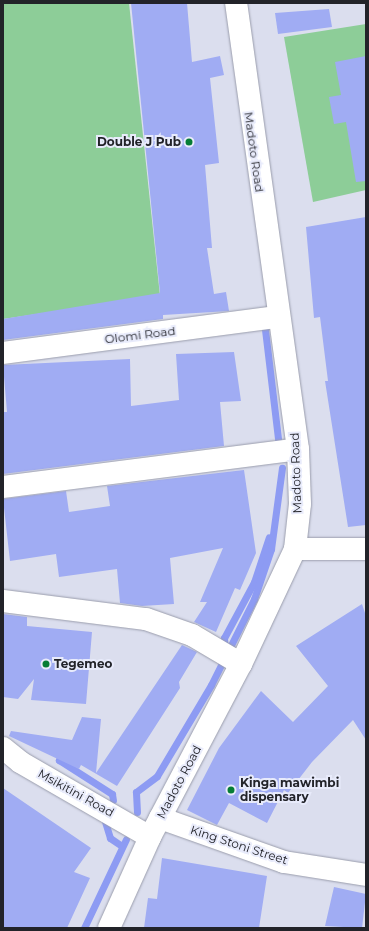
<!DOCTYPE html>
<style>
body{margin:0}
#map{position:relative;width:369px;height:931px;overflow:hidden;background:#dbdeee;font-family:Montserrat,sans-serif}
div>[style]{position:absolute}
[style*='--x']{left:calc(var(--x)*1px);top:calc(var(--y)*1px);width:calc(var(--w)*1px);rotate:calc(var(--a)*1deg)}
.green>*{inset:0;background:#8dcd98}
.stream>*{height:7px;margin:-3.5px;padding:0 3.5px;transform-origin:3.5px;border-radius:3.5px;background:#8d9bf3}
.building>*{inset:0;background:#a0acf3}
.roads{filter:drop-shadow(0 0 1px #9a9dac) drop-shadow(0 0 1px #9a9dac)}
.minor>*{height:22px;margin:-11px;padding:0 11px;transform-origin:11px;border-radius:11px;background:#fff}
.major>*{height:22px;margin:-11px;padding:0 11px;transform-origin:11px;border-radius:11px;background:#fff}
.dots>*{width:11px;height:11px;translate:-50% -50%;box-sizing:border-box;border:2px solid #e8ebfb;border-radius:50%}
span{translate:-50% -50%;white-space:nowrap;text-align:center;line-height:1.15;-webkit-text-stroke:4px #e8ebfb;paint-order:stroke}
.poi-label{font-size:12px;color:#222329;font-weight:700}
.right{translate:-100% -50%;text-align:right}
.left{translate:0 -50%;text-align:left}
.street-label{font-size:12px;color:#222329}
.frame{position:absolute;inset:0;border:4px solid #222329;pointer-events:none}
</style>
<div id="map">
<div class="green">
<i style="clip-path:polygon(3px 3px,129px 3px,160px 296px,3px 319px)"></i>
<i style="clip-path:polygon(366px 24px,366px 190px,313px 202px,284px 37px)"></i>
</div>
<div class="stream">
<i style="--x:264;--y:321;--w:126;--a:83.2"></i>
<i style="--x:225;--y:650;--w:12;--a:-95"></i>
<i style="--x:224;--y:638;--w:64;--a:-61.8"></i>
<i style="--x:254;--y:582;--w:47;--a:-71.6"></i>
<i style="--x:62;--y:755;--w:6;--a:121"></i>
<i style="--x:59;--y:760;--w:63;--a:32.7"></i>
<i style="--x:112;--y:794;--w:6;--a:81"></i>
<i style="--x:137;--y:812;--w:20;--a:-93"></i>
<i style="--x:136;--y:792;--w:26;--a:-37"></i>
<i style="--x:157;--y:776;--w:106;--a:-59.3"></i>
<i style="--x:211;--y:685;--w:96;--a:-63.4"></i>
<i style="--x:254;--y:599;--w:53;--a:-71.2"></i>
<i style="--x:271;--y:549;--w:82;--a:-82.3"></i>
<i style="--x:103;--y:815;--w:24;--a:73"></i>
<i style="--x:110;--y:838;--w:14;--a:34"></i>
<i style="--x:84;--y:928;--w:98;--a:-64.7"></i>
</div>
<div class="building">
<i style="clip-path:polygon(131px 3px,187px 3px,192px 62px,220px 56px,224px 75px,210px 78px,219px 163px,205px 165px,212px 248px,207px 248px,214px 294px,226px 292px,229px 311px,163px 315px,163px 319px,3px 340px,3px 319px,160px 293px)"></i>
<i style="clip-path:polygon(329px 9px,332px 27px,278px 34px,275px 13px)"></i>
<i style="clip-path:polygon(366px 56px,366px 181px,356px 182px,346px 122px,334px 124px,329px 97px,341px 95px,335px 62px)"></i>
<i style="clip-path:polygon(366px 217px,366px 525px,348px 527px,325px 381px,328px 381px,320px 317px,314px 318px,306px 227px)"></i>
<i style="clip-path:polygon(234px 352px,241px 401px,220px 402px,224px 446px,3px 474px,3px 412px,7px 412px,3px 365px,130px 359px,131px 406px,179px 400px,176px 354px)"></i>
<i style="clip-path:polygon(244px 470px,256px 553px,240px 590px,235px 588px,216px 632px,194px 622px,207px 602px,200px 602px,223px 548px,170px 558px,174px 604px,142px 606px,120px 603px,117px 569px,59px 577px,56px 554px,10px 561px,3px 499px,66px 491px,69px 512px,110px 506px,107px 486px)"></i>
<i style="clip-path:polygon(362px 604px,366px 616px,366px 740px,353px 720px,312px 762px,288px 793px,284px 790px,267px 823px,229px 803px,217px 825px,187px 810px,219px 748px,261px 691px,293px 722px,328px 686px,296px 646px)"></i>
<i style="clip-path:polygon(3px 614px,27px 617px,27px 626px,92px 632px,86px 704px,31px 700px,34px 679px,18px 699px,3px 697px)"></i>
<i style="clip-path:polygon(182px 645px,197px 652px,179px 682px,180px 688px,117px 786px,81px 765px,79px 769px,9px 736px,11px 731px,72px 740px,82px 717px,101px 719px,96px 773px)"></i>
<i style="clip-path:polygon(3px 788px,91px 848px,74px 872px,90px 878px,67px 928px,3px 928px)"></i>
<i style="clip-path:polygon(162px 858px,267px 876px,259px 928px,144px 928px,148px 898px,157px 899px)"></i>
<i style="clip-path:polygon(334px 887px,366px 894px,362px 928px,325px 926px)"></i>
</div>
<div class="roads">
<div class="minor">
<i style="--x:3;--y:353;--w:277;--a:-7.5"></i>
<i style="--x:3;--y:487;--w:297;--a:-7.3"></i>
<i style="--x:295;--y:549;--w:71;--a:0"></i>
<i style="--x:3;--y:601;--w:144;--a:7.2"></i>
<i style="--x:146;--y:619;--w:49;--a:19.2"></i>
<i style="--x:192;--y:635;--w:57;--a:30.6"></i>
<i style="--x:3;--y:748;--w:22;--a:39"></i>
<i style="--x:20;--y:762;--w:150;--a:30"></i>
<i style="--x:160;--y:818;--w:132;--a:19.5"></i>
<i style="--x:284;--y:862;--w:83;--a:9"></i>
</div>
<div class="major">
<i style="--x:109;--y:928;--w:100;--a:-65.7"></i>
<i style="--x:150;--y:837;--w:195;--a:-62.3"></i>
<i style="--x:241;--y:664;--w:127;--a:-64.8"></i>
<i style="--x:295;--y:549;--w:45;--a:-83.7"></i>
<i style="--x:300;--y:504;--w:55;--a:-92.1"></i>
<i style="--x:298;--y:449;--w:450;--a:-97.9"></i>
</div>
</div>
<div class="dots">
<i style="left:189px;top:142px;background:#067d35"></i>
<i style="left:46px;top:664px;background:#067d35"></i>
<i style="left:231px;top:790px;background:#067d35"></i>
</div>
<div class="poi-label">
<span class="right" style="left:181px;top:142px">Double J Pub</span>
<span class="left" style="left:54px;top:664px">Tegemeo</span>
<span class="left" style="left:240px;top:790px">Kinga mawimbi<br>dispensary</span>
</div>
<div class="street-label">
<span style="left:254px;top:152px;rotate:82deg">Madoto Road</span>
<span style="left:140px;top:335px;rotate:-7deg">Olomi Road</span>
<span style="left:296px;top:473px;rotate:-92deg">Madoto Road</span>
<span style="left:179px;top:782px;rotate:-62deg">Madoto Road</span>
<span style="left:76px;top:793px;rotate:29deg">Msikitini Road</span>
<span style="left:239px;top:845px;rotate:18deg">King Stoni Street</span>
</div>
<div class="frame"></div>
</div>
